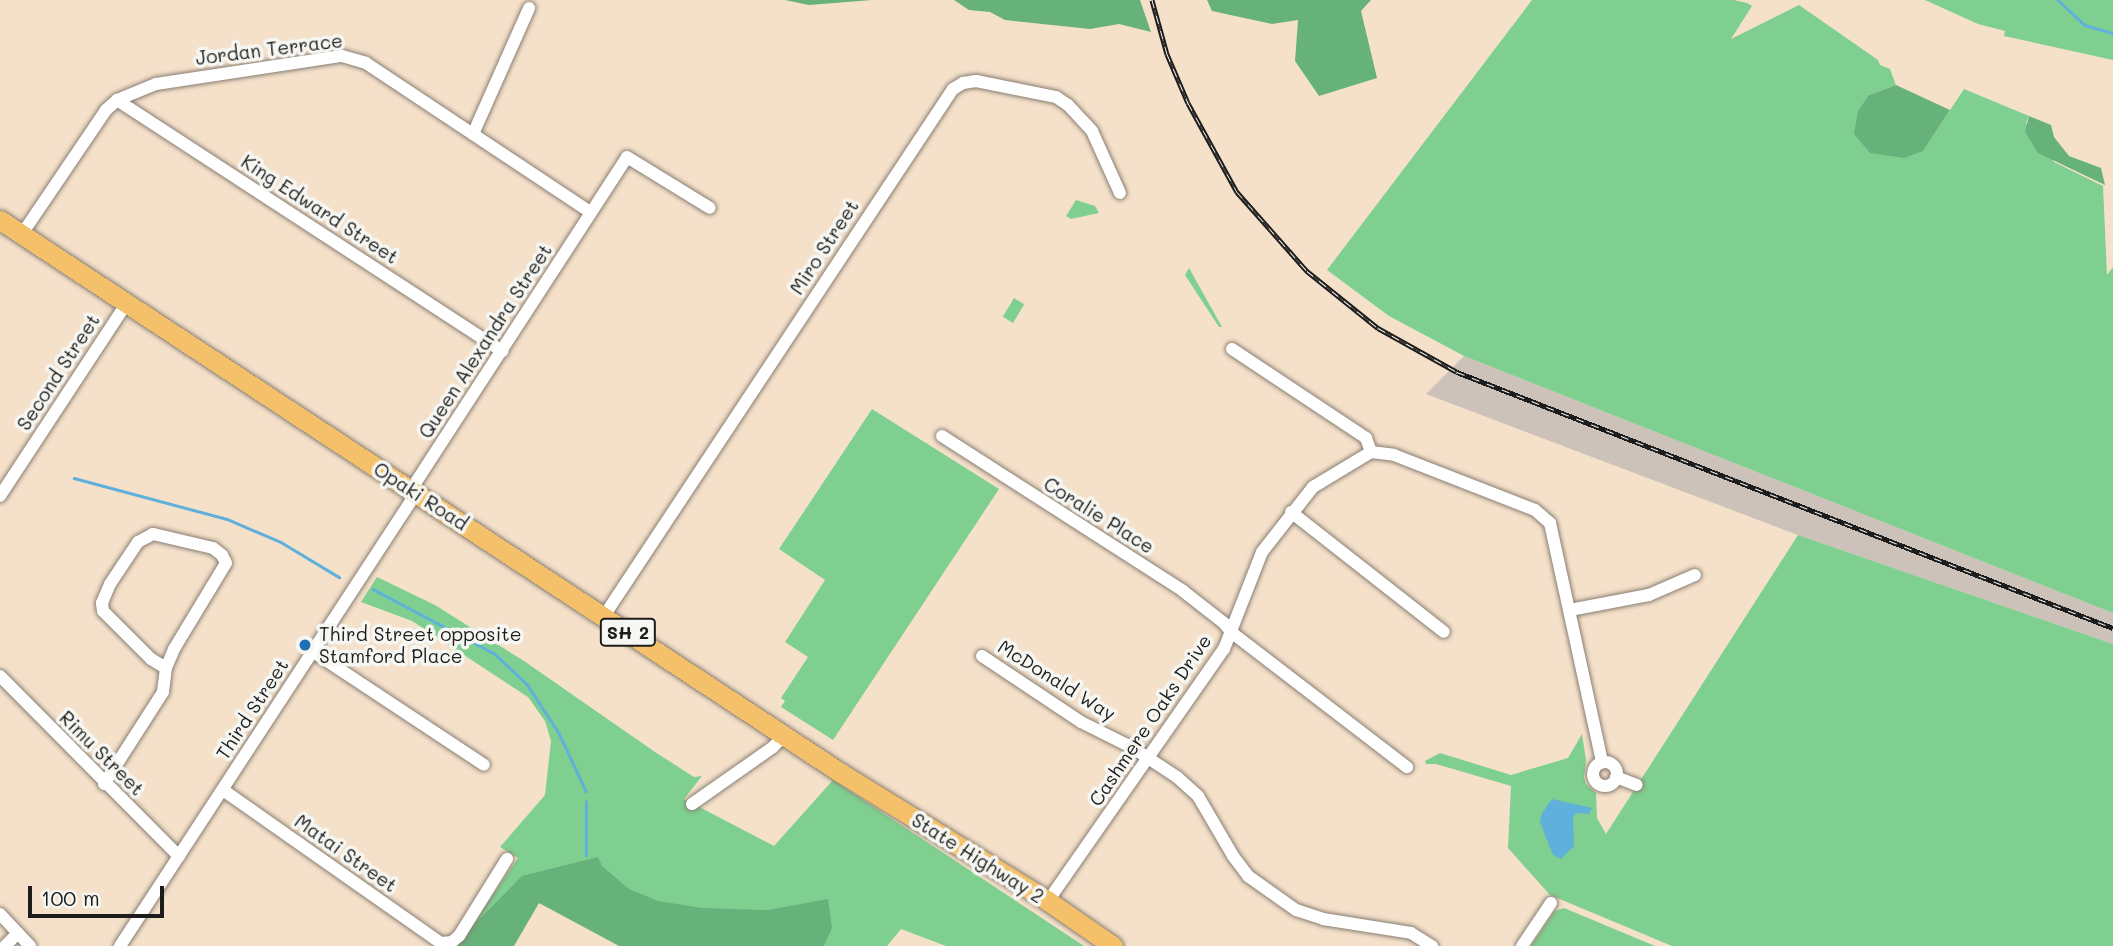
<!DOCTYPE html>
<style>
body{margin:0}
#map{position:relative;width:2113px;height:946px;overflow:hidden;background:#f5e1ca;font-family:Mali,sans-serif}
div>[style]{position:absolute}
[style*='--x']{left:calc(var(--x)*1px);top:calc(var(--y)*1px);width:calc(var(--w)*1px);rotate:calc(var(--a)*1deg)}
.industrial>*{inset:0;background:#ccc2b9}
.green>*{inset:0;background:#7fd090;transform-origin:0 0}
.forest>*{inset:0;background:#67b27a}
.water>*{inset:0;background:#5fb0da}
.stream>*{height:2.5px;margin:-1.25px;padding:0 1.25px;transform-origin:1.25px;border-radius:1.25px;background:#5fb0da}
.roads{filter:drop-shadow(0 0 2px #887e73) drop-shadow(0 0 2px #887e73)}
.minor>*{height:12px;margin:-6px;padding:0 6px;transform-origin:6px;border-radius:6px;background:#fff}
.minor>.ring{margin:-6px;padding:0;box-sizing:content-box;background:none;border:12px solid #fff;border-radius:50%}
.highway>*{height:19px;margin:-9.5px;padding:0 9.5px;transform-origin:9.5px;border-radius:9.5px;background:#f4c16a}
.rail>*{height:5px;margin-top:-2.5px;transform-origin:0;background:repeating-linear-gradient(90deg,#f6f6f2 0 8px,#1c1c1c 0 16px);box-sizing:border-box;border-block:2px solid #1c1c1c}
.dots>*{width:19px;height:19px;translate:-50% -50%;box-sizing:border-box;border:4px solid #f6f6f2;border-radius:50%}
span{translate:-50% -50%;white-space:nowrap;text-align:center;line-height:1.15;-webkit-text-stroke:7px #f6f6f2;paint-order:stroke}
.shield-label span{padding:2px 5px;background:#f6f6f2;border:2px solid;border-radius:5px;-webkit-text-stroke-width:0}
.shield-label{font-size:18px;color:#1c1c1c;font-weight:700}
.street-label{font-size:19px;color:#1c1c1c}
.poi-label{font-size:19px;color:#1c1c1c}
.left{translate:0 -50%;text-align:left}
.scale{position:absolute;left:28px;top:886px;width:136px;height:32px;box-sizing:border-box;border:4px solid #1c1c1c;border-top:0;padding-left:9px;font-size:21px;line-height:24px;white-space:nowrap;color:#1c1c1c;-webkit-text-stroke:5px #f6f6f2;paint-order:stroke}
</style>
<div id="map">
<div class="industrial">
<i style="clip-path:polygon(1464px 356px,2113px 613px,2113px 644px,1798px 535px,1426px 394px)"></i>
</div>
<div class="green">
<i style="clip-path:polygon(1532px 0,1734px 0,1747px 3px,1752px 6px,1731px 39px,1799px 5px,1878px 60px,1880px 65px,1890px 69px,1896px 85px,1869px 95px,1923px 151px,1964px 89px,2029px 116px,2026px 123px,2054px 162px,2103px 186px,2107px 275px,2113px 267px,2113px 613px,1464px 356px,1389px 316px,1327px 270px)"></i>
<i style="clip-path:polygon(1925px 0,2113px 0,2113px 60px,2004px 36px,2005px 31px,1978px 24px)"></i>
<i style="clip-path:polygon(1076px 200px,1095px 206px,1099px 213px,1071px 219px,1066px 216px)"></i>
<i style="clip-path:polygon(1189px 268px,1222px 327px,1219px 327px,1185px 275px)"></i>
<i style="left:1014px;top:298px;width:12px;height:22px;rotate:31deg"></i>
<i style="clip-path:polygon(872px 409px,999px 489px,833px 740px,781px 707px,785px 701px,781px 698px,808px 657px,785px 642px,825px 580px,779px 549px)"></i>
<i style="clip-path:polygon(1798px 535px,2113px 644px,2113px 946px,1672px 946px,1550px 895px,1508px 848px,1511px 786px,1436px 764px,1426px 764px,1425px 761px,1440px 753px,1511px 775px,1568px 758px,1582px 734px,1586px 760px,1584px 777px,1586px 784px,1596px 793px,1597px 818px,1606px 834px)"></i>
<i style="clip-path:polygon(377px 577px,435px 605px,524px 661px,655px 752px,694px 777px,702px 776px,684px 799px,774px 846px,833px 780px,1084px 946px,946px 946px,901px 929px,887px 946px,644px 946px,538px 897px,458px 946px,518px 858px,500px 847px,545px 795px,551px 741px,545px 721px,528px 697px,412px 621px,361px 602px)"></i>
<i style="clip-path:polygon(1564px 908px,1655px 946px,1531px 946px,1555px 911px)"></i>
</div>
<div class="forest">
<i style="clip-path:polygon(785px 0,872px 0,809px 5px)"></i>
<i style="clip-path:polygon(954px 0,1140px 0,1151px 32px,1119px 24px,1090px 29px,1005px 20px,990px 12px,969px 10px)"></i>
<i style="clip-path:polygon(1207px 0,1371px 0,1361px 11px,1377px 78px,1319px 96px,1295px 61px,1298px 20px,1272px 24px,1212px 11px)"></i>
<i style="clip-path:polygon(1896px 85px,1950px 110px,1923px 151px,1904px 158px,1870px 153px,1854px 134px,1858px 111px,1869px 95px)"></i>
<i style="clip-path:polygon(2029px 116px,2051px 125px,2054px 137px,2069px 156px,2101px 168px,2105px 185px,2038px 153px,2025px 132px)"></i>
<i style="clip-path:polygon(598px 857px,602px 866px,629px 889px,658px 901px,702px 908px,768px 910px,828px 899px,832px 928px,824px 946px,619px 946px,539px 903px,514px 946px,453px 946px,522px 876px)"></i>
</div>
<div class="water">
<i style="clip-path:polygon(1552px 799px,1592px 808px,1589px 814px,1577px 813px,1573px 817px,1574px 846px,1561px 859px,1553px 855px,1540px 822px,1542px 813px)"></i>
</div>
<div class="stream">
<i style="--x:2058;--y:0;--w:37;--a:43"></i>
<i style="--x:2085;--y:25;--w:29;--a:16"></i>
<i style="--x:74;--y:478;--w:158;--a:15"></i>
<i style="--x:227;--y:519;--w:59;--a:23.1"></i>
<i style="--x:281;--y:542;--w:68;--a:31.1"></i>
<i style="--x:373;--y:589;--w:138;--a:28"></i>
<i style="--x:495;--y:654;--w:44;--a:43.2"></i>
<i style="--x:527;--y:684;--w:59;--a:56.9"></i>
<i style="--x:559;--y:733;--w:64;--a:65"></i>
<i style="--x:586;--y:856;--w:54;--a:-90"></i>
</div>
<div class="roads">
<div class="minor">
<i style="--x:117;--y:100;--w:460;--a:33.1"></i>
<i style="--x:473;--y:134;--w:138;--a:-66"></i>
<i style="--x:22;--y:234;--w:150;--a:-55.9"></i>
<i style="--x:106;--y:110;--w:15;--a:-42"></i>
<i style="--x:117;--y:100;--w:42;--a:-22.3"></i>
<i style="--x:156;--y:84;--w:188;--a:-8.6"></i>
<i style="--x:342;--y:56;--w:25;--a:16"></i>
<i style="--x:366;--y:63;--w:269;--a:33.6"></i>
<i style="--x:1232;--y:349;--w:161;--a:33.6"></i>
<i style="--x:1366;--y:438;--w:15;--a:70"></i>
<i style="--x:942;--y:436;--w:287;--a:32.7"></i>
<i style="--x:1183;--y:591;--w:52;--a:38"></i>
<i style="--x:1224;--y:623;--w:11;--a:52"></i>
<i style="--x:1231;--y:632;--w:222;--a:37.5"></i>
<i style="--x:0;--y:496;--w:230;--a:-56.7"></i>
<i style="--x:1291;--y:512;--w:194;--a:38.1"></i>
<i style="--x:1570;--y:610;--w:80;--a:-10.8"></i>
<i style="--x:1649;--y:595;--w:50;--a:-23.5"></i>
<i style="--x:604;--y:616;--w:632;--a:-56.49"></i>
<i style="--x:953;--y:89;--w:12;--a:-31"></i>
<i style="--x:963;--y:83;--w:13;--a:-9"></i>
<i style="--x:976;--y:81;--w:82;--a:11.3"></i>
<i style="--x:1056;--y:97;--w:14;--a:34"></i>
<i style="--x:1068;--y:105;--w:35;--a:47"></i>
<i style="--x:1092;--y:131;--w:68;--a:65.7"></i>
<i style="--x:312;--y:651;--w:206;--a:33.5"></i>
<i style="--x:982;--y:656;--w:119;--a:33.7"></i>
<i style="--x:1081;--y:722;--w:58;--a:26.6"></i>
<i style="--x:1133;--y:748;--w:53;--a:33.4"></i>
<i style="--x:1177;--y:777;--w:28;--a:42"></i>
<i style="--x:1198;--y:796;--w:69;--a:59.7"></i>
<i style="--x:1233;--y:856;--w:25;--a:53"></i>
<i style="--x:1248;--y:876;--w:59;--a:35.3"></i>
<i style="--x:1296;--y:910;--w:28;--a:18"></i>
<i style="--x:1323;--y:919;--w:89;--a:9"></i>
<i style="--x:1411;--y:933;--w:25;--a:32"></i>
<i style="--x:0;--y:676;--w:254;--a:45.2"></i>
<i class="ring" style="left:1593px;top:762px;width:12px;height:12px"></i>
<i style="--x:1616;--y:777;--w:22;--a:21"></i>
<i style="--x:104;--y:784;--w:109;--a:-57.3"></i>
<i style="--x:163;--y:692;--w:24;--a:-83"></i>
<i style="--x:166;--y:668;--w:21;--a:-67"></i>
<i style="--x:174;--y:649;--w:100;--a:-58.8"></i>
<i style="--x:226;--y:563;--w:9;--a:-117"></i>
<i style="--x:222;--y:555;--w:11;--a:-142"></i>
<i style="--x:213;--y:548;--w:62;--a:-166.9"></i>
<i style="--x:153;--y:534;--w:17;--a:152"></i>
<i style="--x:138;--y:542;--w:50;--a:123.7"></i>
<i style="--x:110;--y:584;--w:21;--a:113"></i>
<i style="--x:102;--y:603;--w:8;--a:83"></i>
<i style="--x:103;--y:611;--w:68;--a:45"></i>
<i style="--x:151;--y:659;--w:17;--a:31"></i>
<i style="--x:223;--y:790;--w:266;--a:35.1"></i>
<i style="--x:441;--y:943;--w:11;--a:-5"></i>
<i style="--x:452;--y:942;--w:9;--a:-41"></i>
<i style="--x:459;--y:936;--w:91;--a:-58.1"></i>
<i style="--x:692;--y:804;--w:99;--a:-35.1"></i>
<i style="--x:773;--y:747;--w:18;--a:-47"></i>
<i style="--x:1048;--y:901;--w:307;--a:-55.1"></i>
<i style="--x:1224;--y:649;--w:104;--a:-68.6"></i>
<i style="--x:1262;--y:552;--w:83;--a:-51.9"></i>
<i style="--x:1313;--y:487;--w:68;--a:-31.1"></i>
<i style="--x:1371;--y:452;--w:23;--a:7"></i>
<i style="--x:1394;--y:455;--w:151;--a:21.3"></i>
<i style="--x:1535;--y:510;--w:20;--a:41"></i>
<i style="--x:1550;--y:523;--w:245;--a:77.7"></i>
<i style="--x:0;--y:914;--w:44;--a:46.8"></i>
<i style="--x:5;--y:946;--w:18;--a:-45"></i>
<i style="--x:120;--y:946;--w:532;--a:-56.82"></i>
<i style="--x:411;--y:501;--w:20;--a:-75"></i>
<i style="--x:416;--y:482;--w:387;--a:-57"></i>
<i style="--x:627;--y:157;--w:97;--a:31.6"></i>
<i style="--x:1522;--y:946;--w:52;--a:-56"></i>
</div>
<div class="highway">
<i style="--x:0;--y:220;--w:1007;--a:33.33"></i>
<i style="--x:841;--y:773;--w:243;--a:31.7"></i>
<i style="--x:1048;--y:901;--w:79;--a:34.7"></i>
</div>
</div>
<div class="rail">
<i style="--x:1152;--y:0;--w:56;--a:74.5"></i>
<i style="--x:1167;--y:54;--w:53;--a:66.8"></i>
<i style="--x:1188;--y:103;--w:102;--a:61.2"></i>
<i style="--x:1237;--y:192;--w:106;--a:48.5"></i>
<i style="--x:1307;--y:271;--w:91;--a:38.8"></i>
<i style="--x:1378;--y:328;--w:90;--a:29.1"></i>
<i style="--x:1457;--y:372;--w:704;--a:21.32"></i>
</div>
<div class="dots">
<i style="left:305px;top:645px;background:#1f6fb2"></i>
</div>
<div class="shield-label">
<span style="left:628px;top:632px">SH 2</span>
</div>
<div class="street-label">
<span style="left:269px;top:49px;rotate:-7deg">Jordan Terrace</span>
<span style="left:320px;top:209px;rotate:33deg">King Edward Street</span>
<span style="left:824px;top:247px;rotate:-57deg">Miro Street</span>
<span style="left:485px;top:341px;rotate:-57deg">Queen Alexandra Street</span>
<span style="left:58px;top:372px;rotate:-57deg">Second Street</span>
<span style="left:421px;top:496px;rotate:33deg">Opaki Road</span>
<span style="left:1099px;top:515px;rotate:32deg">Coralie Place</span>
<span style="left:1057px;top:680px;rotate:32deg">McDonald Way</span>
<span style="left:252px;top:709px;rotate:-57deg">Third Street</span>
<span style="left:1150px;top:720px;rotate:-56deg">Cashmere Oaks Drive</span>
<span style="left:102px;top:753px;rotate:45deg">Rimu Street</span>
<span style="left:346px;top:853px;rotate:35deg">Matai Street</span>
<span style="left:978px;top:858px;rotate:32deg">State Highway 2</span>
</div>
<div class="poi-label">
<span class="left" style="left:319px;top:645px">Third Street opposite<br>Stamford Place</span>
</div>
<div class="scale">100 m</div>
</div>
